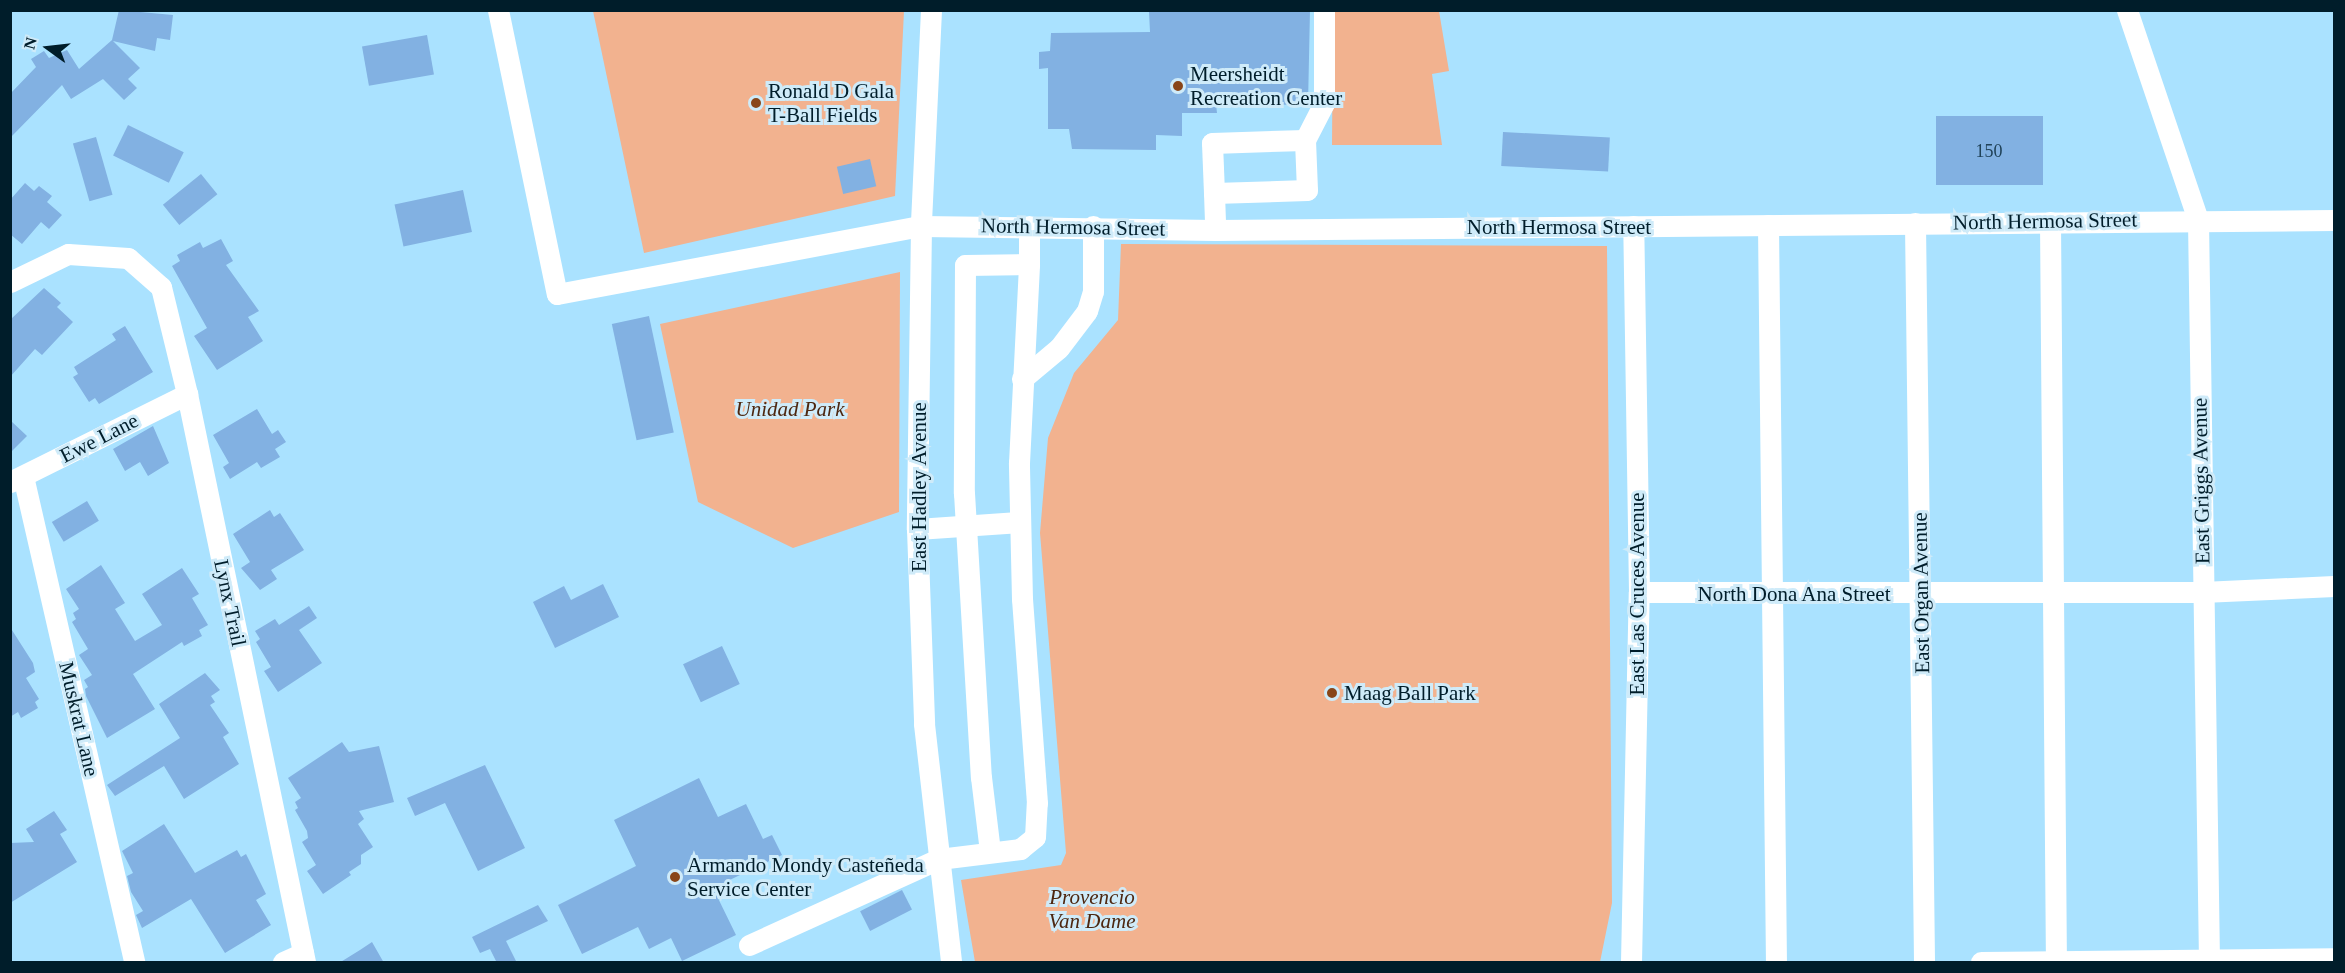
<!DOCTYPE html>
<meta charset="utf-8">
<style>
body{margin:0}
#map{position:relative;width:2345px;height:973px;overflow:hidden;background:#aae2ff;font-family:Georgia,serif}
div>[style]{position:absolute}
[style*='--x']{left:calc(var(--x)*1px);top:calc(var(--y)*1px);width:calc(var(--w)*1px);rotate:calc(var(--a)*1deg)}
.green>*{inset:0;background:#f2b28f}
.building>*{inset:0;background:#82b1e2;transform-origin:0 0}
.minor>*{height:21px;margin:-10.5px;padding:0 10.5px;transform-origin:10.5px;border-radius:10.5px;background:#fff}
.dots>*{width:16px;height:16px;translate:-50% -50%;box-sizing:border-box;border:3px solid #cfebf9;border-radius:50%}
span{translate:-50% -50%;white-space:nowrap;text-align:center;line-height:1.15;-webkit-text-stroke:6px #cfebf9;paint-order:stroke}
.number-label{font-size:18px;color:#204258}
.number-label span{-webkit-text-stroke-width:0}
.poi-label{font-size:21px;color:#001d2a}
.left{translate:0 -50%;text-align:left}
.street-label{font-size:21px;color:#001d2a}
.park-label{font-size:21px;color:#4d2710;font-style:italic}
.frame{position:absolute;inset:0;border:12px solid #001d2a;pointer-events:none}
.north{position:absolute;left:18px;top:18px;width:60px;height:60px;-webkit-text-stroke:4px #cfebf9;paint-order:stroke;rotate:285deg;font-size:16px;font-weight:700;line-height:24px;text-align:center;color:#001d2a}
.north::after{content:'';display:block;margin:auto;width:21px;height:27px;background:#001d2a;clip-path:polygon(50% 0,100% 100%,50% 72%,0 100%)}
</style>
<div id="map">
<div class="green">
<i style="clip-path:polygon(593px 11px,904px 11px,895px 196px,644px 253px)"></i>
<i style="clip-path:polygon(1333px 11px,1439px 11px,1449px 71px,1432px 74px,1442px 145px,1332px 145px)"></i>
<i style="clip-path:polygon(1121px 244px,1607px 246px,1612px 903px,1600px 962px,975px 962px,961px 880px,1061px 865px,1066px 853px,1040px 533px,1048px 438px,1074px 373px,1118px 320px)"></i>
<i style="clip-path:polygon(900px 272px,899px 512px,793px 548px,698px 502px,660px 324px)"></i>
</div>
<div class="building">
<i style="clip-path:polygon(119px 10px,173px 15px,170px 40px,157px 38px,155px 51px,113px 41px,140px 68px,128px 79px,137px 88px,124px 100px,103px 79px,71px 99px,62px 85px,10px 138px,10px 94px,36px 67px,31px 59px,44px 51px,49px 58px,67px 50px,79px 69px,112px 40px)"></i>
<i style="clip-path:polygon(1157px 10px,1310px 10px,1308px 105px,1216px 104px,1217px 113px,1182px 113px,1182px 136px,1156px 135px,1156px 150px,1072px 149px,1069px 129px,1048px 129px,1048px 68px,1039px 69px,1039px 52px,1050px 51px,1051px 33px,1150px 32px,1149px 12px)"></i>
<i style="left:427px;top:35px;width:40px;height:66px;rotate:80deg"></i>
<i style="left:2043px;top:116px;width:69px;height:107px;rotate:90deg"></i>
<i style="left:128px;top:125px;width:62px;height:34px;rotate:26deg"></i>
<i style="left:1503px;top:132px;width:107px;height:34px;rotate:3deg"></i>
<i style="left:96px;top:137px;width:60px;height:24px;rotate:74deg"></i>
<i style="left:870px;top:159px;width:28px;height:34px;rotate:77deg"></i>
<i style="left:201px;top:174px;width:26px;height:49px;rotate:51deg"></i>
<i style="clip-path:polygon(25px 183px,34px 191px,39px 186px,52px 196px,47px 202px,62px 215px,49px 229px,41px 222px,22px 244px,10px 234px,10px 200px)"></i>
<i style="left:463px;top:190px;width:43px;height:70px;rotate:78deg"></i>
<i style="clip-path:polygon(221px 239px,233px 261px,226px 265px,259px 311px,248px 317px,263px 341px,217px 370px,194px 336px,207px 328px,172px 266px,180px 261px,177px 255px,200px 242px,203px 248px)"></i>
<i style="clip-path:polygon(44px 288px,61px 303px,57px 307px,73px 322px,42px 355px,35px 349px,10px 377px,10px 320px)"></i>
<i style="left:649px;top:316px;width:119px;height:38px;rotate:78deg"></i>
<i style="clip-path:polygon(125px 326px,153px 372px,99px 404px,95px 398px,89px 402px,73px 377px,78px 374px,74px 367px,116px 340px,112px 334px)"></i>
<i style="clip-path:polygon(257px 409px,272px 434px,278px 430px,286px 442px,275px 449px,280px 457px,261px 468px,257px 462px,230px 479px,223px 467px,229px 463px,213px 435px)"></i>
<i style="clip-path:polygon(10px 420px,27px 436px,10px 453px)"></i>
<i style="clip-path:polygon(153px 426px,169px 463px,148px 476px,140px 462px,125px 471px,113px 449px)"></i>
<i style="left:87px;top:501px;width:23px;height:41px;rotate:59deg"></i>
<i style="clip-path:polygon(270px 510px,274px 517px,280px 513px,304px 550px,271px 570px,277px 579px,260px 590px,241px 568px,250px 562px,233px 534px)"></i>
<i style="clip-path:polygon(101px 565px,125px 603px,115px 609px,135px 641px,162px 625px,142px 594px,182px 568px,199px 594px,192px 598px,208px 625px,199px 630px,202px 636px,184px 646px,182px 642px,133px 674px,155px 709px,107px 738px,86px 696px,85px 689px,88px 687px,84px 680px,92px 675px,79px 655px,88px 649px,72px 622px,76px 619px,73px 613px,79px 609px,66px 589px)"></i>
<i style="clip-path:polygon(603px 584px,619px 617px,555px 648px,533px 602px,564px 586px,571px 600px)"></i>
<i style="clip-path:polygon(309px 606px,317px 618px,299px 630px,322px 663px,278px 692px,264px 671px,271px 667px,256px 642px,260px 639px,255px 631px,275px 619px,279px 625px)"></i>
<i style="clip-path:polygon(10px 627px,33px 663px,35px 672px,26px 678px,39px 699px,35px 702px,38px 708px,21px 718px,18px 712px,10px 717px)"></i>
<i style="left:722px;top:646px;width:42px;height:43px;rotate:65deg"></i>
<i style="clip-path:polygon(205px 673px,220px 690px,211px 696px,215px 702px,210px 705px,229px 733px,223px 737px,239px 764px,184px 799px,164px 766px,115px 796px,107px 785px,180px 738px,159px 704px)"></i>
<i style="clip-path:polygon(342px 742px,349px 752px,379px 746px,394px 802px,359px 811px,364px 819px,358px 824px,373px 847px,361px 855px,361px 864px,349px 872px,351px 875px,323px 894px,307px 871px,316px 865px,302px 842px,308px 838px,307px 831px,295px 810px,298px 808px,295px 802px,301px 798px,288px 778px)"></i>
<i style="clip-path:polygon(485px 765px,525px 848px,478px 871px,445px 803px,415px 816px,407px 798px)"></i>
<i style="clip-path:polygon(699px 778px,718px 817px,746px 804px,763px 839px,772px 835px,782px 855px,713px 888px,736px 935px,682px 961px,671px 938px,649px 949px,638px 927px,582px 954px,558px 905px,636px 866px,614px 820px)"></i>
<i style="clip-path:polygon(54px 811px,67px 830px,60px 834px,77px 862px,10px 903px,10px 843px,34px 842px,26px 829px)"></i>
<i style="clip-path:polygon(164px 824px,195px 873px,237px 850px,241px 857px,246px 854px,266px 894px,256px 900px,271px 925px,225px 953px,191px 899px,142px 928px,136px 915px,143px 911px,131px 892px,127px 876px,133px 873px,122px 851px)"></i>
<i style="left:902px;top:890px;width:22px;height:47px;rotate:63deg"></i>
<i style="clip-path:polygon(538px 905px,548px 921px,506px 941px,517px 963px,497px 963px,490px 949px,480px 953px,472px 937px)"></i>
<i style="clip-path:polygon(372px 942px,384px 963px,339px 963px,360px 950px)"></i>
</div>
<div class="minor">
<i style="--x:498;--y:10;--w:290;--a:78.3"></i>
<i style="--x:557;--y:294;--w:370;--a:-10.6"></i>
<i style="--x:921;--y:226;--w:294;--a:0.8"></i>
<i style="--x:1215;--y:230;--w:1119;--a:-0.51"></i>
<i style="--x:931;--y:10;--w:216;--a:92.7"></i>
<i style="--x:921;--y:226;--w:303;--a:90.8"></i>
<i style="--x:917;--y:529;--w:195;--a:87.9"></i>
<i style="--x:924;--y:724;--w:240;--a:83.5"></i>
<i style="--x:2127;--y:10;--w:222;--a:71.3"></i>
<i style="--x:2198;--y:220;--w:742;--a:89.15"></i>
<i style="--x:1305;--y:140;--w:42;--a:-62.8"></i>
<i style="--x:1324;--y:103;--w:93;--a:-90"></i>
<i style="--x:1214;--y:193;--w:93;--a:-1.8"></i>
<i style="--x:1307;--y:190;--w:50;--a:-92.3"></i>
<i style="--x:1305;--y:140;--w:93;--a:178.2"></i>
<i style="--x:1212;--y:143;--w:50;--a:87.7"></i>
<i style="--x:1214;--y:193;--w:37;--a:88"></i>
<i style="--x:2050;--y:222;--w:740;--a:89.54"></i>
<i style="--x:1915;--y:223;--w:739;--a:89.3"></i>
<i style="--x:1768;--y:225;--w:737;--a:89.38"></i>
<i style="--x:1029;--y:264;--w:38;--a:-90"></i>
<i style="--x:10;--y:282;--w:64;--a:-25.8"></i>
<i style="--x:68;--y:254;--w:60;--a:3.8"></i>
<i style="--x:128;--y:258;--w:44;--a:41.3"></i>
<i style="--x:161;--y:287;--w:110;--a:76.3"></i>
<i style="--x:187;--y:394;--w:580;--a:78.26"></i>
<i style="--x:1022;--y:379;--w:48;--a:-40"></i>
<i style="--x:1059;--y:348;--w:46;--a:-52.9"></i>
<i style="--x:1087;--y:311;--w:21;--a:-73"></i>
<i style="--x:1093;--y:291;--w:65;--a:-90"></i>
<i style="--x:23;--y:476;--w:499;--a:77.1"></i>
<i style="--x:10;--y:482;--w:198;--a:-26.4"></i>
<i style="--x:917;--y:529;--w:103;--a:-3.9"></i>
<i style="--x:1639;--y:592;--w:563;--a:0"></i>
<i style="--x:2202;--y:592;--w:132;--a:-2.6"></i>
<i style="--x:749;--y:945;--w:209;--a:-24.4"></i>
<i style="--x:939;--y:859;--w:82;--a:-7"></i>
<i style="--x:1020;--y:849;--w:19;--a:-39"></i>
<i style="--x:1035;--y:837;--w:34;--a:-87"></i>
<i style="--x:1037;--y:803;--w:205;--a:-94.2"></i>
<i style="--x:1022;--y:599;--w:136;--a:-91.3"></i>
<i style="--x:1019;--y:463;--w:199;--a:-87.1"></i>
<i style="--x:1029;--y:264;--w:64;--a:179.1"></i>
<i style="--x:965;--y:265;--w:228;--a:90.3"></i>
<i style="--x:964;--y:493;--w:285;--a:86.6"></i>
<i style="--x:981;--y:777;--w:75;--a:83.1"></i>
<i style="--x:283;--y:962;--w:22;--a:-24"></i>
<i style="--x:1631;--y:962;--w:370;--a:-88.8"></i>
<i style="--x:1639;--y:592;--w:366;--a:-90.9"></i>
<i style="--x:1981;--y:962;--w:353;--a:-0.6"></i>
</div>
<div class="dots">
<i style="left:1178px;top:86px;background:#894619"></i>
<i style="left:756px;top:103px;background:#894619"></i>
<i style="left:1332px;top:693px;background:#894619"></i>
<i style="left:675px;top:877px;background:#894619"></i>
</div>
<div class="number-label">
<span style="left:1989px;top:151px">150</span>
</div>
<div class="poi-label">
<span class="left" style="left:1190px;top:86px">Meersheidt<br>Recreation Center</span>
<span class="left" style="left:768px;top:103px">Ronald D Gala<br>T-Ball Fields</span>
<span class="left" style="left:1344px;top:693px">Maag Ball Park</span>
<span class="left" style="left:687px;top:877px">Armando Mondy Casteñeda<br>Service Center</span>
</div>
<div class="street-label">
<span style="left:2045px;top:221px;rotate:-1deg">North Hermosa Street</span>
<span style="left:1073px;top:227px;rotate:1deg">North Hermosa Street</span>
<span style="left:1559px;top:227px">North Hermosa Street</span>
<span style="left:99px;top:438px;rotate:-27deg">Ewe Lane</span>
<span style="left:2201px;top:481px;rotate:-91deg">East Griggs Avenue</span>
<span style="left:919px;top:487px;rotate:-90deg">East Hadley Avenue</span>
<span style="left:1921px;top:593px;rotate:-91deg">East Organ Avenue</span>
<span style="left:1637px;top:594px;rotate:-90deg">East Las Cruces Avenue</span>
<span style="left:1794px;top:594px">North Dona Ana Street</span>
<span style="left:230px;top:603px;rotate:78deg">Lynx Trail</span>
<span style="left:79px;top:719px;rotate:77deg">Muskrat Lane</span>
</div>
<div class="park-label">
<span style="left:790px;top:409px">Unidad Park</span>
<span style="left:1092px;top:909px">Provencio<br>Van Dame</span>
</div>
<div class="frame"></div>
<div class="north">N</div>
</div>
